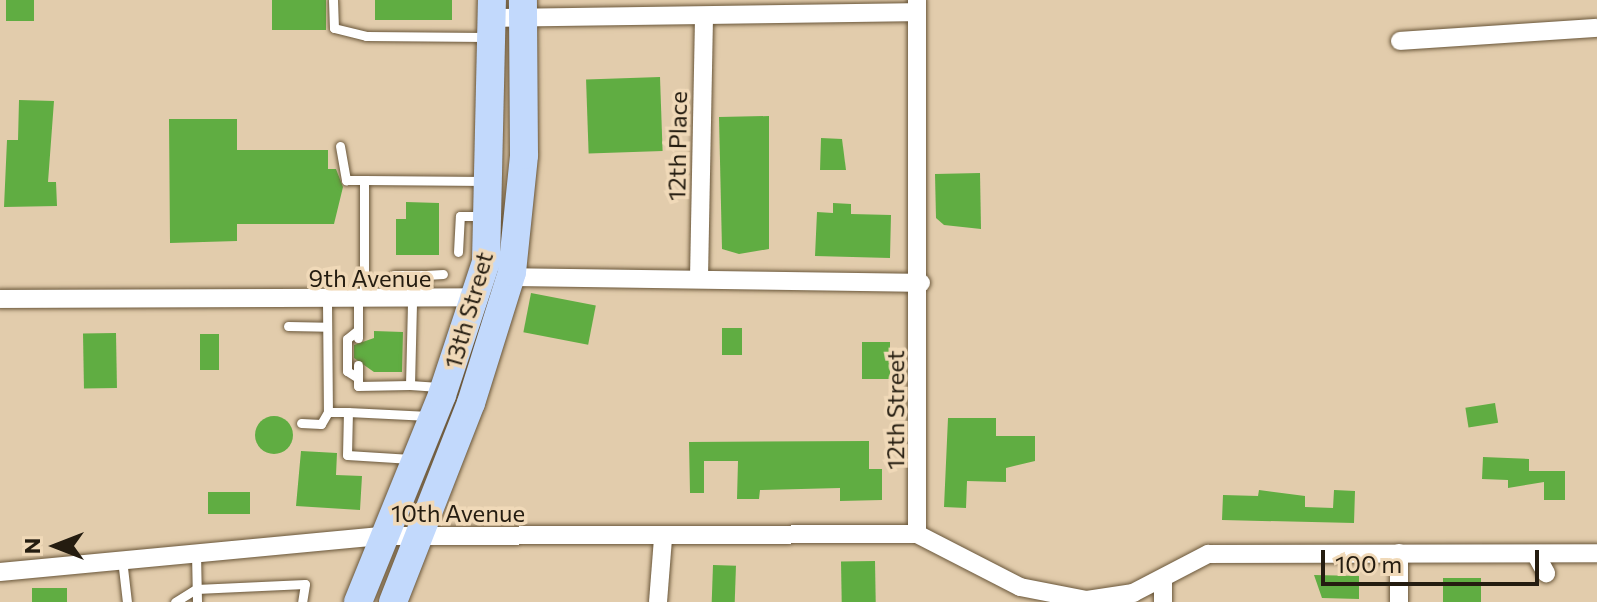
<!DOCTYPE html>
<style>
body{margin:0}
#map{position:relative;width:1597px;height:602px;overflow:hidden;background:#e2ccac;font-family:Commissioner,sans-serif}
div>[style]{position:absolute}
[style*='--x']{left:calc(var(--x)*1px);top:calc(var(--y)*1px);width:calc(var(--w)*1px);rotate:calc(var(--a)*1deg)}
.building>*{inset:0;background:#60ad42;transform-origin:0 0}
.round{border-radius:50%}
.roads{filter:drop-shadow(0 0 2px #695639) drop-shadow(0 0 2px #695639)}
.lane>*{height:9px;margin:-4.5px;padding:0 4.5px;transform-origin:4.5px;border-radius:4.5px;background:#fff}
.street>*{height:18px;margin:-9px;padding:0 9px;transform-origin:9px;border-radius:9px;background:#fff}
.primary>*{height:28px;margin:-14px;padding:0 14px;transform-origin:14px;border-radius:14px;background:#c2d9fc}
span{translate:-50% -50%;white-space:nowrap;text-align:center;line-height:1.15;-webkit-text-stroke:7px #f0d9b8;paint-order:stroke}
.street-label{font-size:24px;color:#241c10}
.north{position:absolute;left:16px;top:506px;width:80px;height:80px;-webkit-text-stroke:6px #f0d9b8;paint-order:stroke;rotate:270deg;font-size:22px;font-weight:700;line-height:32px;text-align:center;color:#241c10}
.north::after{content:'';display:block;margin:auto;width:28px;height:36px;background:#241c10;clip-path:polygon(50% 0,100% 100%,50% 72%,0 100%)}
.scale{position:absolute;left:1321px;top:550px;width:218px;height:36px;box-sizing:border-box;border:4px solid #241c10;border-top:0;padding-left:10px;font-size:24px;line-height:28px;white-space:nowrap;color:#241c10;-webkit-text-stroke:6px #f0d9b8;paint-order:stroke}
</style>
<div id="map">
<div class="building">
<i style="left:6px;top:0;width:28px;height:21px"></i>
<i style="left:272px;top:0;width:54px;height:30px"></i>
<i style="left:375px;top:0;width:77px;height:20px"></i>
<i style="left:660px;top:77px;width:74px;height:74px;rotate:88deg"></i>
<i style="clip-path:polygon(19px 100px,54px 101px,48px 182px,56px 182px,57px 206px,4px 207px,7px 140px,18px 140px)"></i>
<i style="clip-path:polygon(769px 116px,769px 249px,739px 254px,722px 249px,719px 117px)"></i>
<i style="clip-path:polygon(169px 119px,237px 119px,237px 150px,328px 150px,328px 169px,336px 169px,343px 187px,334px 224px,237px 224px,237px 241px,170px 243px)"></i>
<i style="clip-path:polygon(821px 138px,842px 139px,846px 170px,820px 170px)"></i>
<i style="clip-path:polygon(980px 173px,981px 229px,944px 225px,936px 218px,935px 174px)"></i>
<i style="clip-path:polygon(406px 202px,439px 203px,439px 255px,396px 255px,396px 219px,406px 219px)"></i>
<i style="clip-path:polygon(833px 203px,851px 204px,851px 214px,891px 215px,890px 258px,815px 256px,817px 212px,833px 213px)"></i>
<i style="left:531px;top:293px;width:66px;height:40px;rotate:11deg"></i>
<i style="left:742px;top:328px;width:27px;height:20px;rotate:90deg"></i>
<i style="clip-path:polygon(374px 331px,403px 332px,402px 372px,374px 372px,354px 358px,354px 345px,374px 338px)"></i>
<i style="left:116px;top:333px;width:55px;height:33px;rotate:89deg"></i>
<i style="left:200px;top:334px;width:19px;height:36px"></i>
<i style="left:862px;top:342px;width:28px;height:37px"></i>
<i style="left:1495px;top:403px;width:20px;height:30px;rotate:81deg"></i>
<i class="round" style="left:255px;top:416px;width:38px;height:38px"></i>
<i style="clip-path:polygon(948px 418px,996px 418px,996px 436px,1035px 436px,1035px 461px,1006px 468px,1006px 482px,967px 481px,966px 508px,944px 507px)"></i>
<i style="clip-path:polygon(869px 441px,869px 469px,882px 469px,882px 500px,840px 501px,840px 488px,760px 490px,759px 499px,737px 499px,738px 461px,704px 461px,704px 493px,690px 493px,689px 442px)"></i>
<i style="clip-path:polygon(301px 451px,337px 453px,336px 475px,362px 476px,360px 510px,296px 506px)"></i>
<i style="clip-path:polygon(1483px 457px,1529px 459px,1529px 471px,1565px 471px,1565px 500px,1544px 500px,1544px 482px,1508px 488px,1508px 480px,1482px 479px)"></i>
<i style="clip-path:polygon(1259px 490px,1305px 496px,1305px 507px,1333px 508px,1334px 490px,1355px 491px,1354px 523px,1222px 520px,1223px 495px,1258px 496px)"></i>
<i style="left:250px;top:492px;width:22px;height:42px;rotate:90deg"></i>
<i style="left:875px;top:561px;width:41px;height:34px;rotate:89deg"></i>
<i style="left:713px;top:565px;width:23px;height:37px;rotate:2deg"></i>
<i style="clip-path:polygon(1314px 575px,1359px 576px,1359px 599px,1322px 598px)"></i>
<i style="left:1481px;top:578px;width:24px;height:38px;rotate:90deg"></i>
<i style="left:32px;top:588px;width:35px;height:14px"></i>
</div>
<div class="roads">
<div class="lane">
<i style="--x:333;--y:0;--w:28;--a:88"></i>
<i style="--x:334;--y:28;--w:33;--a:14"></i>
<i style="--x:366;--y:36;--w:120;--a:0.5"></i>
<i style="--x:340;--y:146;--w:35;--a:80"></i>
<i style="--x:346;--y:180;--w:18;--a:0"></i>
<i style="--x:458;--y:252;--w:36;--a:-87"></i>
<i style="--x:460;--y:216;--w:24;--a:0"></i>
<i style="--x:394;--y:275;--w:32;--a:0"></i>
<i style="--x:426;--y:275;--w:24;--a:90"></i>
<i style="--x:426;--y:275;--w:17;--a:-3"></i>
<i style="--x:364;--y:299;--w:119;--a:-90"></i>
<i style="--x:364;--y:180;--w:122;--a:0.5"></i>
<i style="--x:327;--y:302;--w:110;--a:89.5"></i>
<i style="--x:328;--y:412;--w:20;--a:0"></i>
<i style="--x:358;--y:303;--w:35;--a:90"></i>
<i style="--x:288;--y:326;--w:39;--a:1"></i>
<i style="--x:358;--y:330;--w:14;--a:141"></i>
<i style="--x:347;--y:339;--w:32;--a:90"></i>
<i style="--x:347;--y:371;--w:13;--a:32"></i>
<i style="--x:358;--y:365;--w:21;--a:90"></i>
<i style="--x:358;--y:386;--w:52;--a:-1.1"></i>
<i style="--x:410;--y:385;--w:83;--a:-88.6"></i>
<i style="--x:410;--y:385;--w:29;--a:4"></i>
<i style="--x:301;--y:423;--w:20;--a:3"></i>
<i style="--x:321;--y:424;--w:14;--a:-60"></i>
<i style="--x:411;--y:459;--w:64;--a:-176.4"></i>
<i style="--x:347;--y:455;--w:43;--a:-88.7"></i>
<i style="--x:348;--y:412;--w:81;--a:2.8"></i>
<i style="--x:196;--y:553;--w:49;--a:88.8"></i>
<i style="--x:122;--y:559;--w:43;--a:83.4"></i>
<i style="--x:175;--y:602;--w:25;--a:-32"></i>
<i style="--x:196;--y:589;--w:109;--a:-2.6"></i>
<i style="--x:305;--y:584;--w:18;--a:99"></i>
</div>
<div class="street">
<i style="--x:917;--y:0;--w:534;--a:90"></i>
<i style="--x:493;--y:18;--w:424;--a:-0.8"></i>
<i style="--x:1400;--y:41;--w:197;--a:-3.8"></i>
<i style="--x:506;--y:277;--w:415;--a:0.8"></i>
<i style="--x:699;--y:278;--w:262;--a:-88.9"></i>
<i style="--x:0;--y:299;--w:479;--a:-0.2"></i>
<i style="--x:1399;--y:553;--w:49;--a:90"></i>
<i style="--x:1536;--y:555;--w:21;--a:61"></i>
<i style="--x:0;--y:572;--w:385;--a:-5.4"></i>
<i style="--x:383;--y:536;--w:534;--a:-0.21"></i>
<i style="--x:917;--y:534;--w:116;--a:27.2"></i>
<i style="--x:1020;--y:587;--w:68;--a:11"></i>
<i style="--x:1087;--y:600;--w:47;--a:-8.7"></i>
<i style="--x:1133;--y:593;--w:85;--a:-27.5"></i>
<i style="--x:1208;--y:554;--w:389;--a:-0.1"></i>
<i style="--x:1163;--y:579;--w:23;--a:90"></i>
<i style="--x:658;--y:602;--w:64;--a:-85.5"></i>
</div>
<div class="primary">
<i style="--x:358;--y:602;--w:223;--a:-67.9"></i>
<i style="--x:442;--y:395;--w:140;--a:-71.7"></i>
<i style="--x:486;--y:262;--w:262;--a:-88.7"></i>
<i style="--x:393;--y:602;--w:214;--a:-68.6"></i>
<i style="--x:471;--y:403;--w:137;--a:-72.6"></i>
<i style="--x:512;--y:272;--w:118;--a:-84.1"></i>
<i style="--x:524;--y:155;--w:155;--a:-90.4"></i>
</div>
</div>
<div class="street-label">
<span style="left:677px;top:146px;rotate:-89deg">12th Place</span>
<span style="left:370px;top:278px">9th Avenue</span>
<span style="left:468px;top:310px;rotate:-74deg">13th Street</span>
<span style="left:895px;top:410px;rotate:-90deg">12th Street</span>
<span style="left:458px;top:513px">10th Avenue</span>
</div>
<div class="north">N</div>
<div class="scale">100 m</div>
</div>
